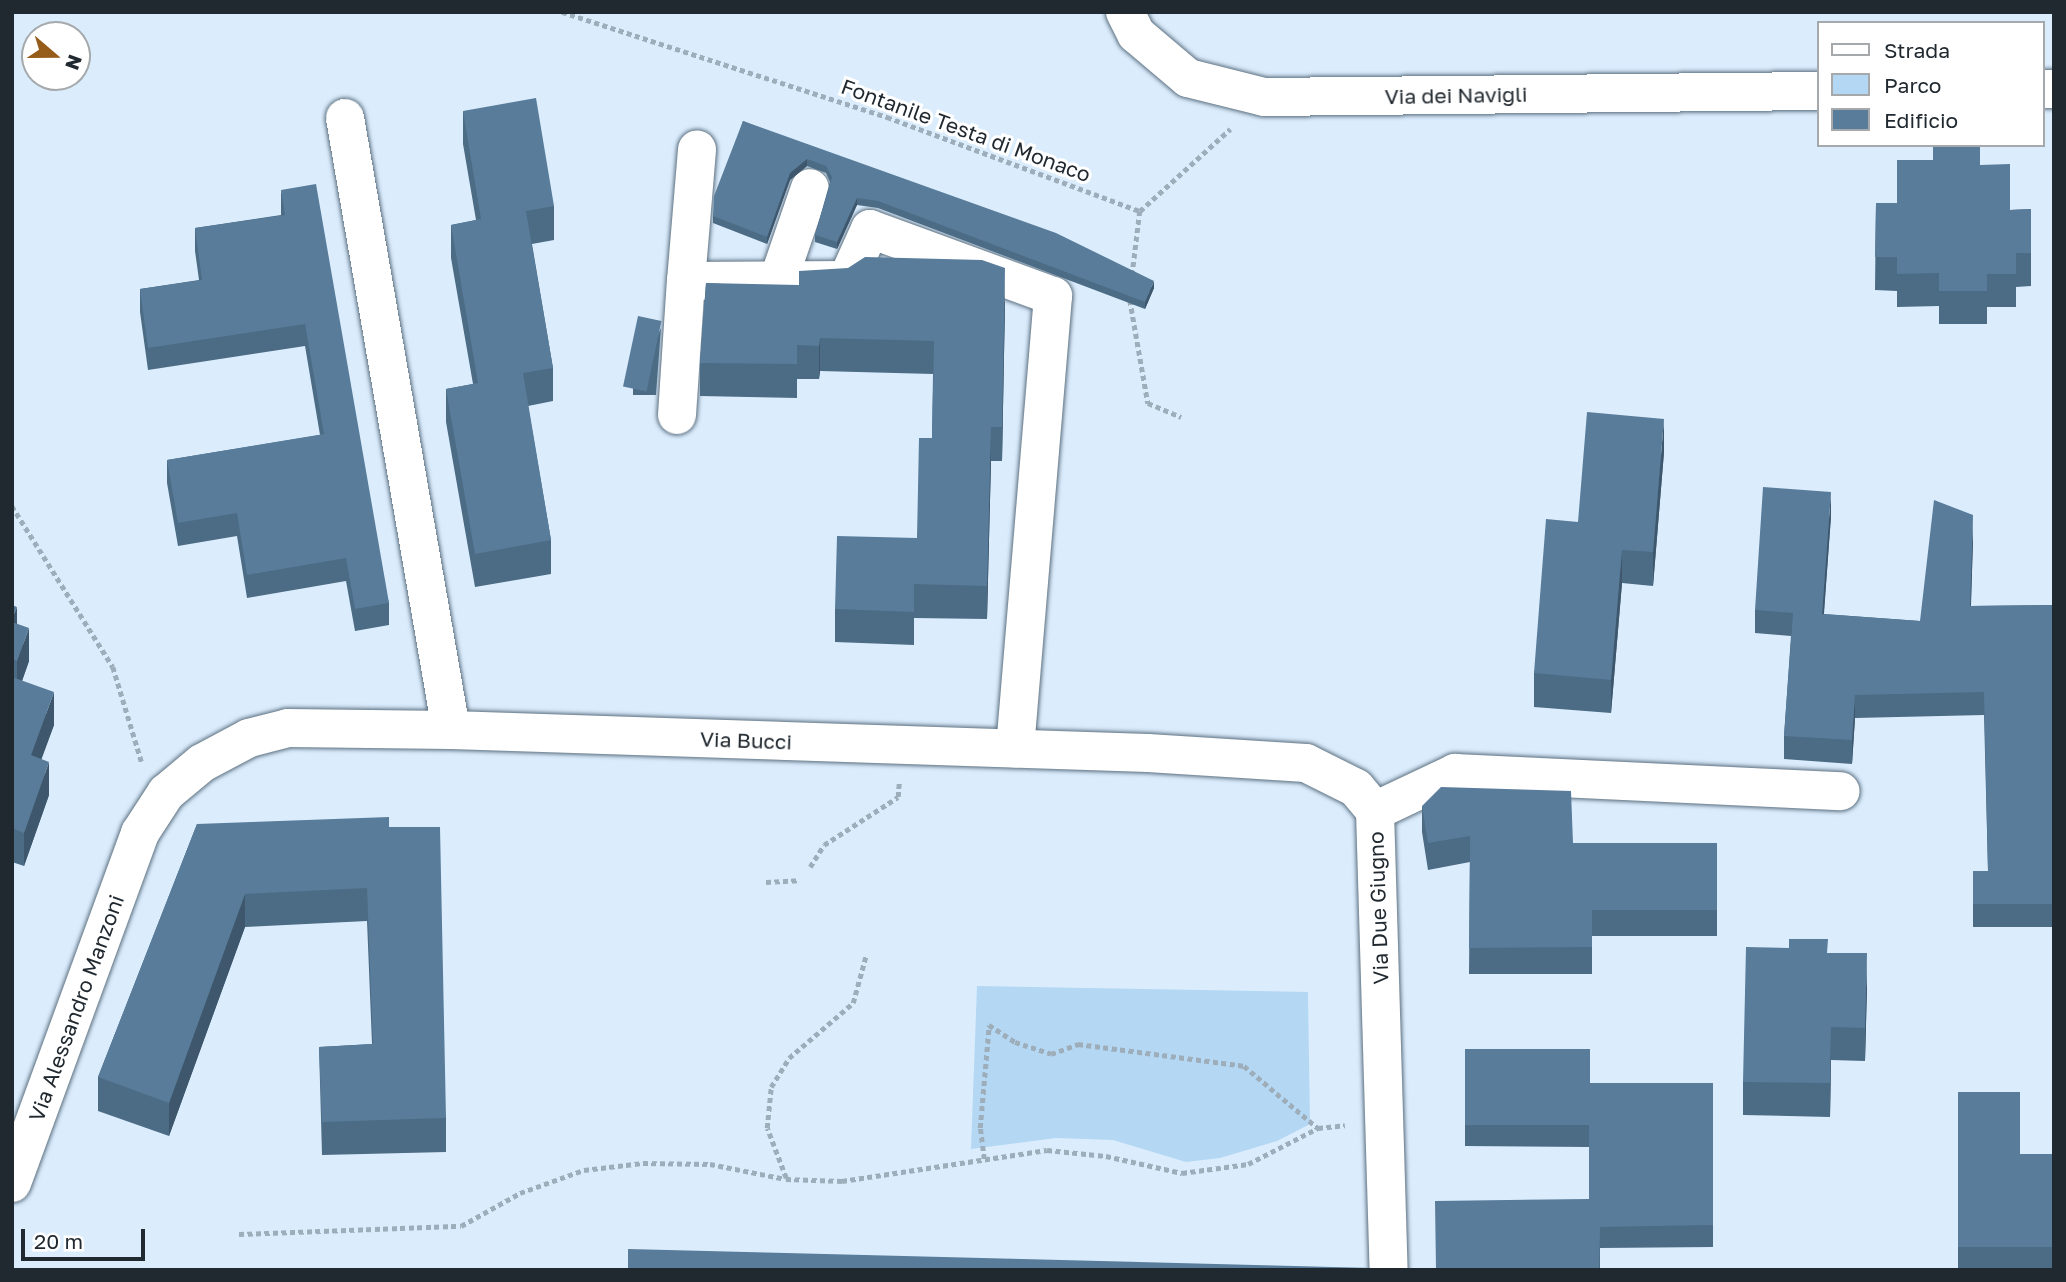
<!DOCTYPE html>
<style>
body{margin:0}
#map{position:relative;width:2066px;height:1282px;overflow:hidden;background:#dbedfd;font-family:"Golos Text",sans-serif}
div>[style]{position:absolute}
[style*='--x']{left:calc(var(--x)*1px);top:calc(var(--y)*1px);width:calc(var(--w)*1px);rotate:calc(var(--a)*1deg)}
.green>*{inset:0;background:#b4d7f3}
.path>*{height:4.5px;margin-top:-2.25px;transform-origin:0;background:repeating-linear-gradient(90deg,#9eadba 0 5px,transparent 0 8.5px)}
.roads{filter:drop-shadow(0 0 2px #5c7080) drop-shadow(0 0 2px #5c7080)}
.minor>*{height:38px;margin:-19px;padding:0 19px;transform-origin:19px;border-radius:19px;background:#fff}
.wall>*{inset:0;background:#4c6b84}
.shaded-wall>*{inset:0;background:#3e576c}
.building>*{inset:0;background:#587c9a;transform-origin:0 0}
span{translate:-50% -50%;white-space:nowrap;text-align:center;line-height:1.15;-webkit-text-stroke:6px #fff;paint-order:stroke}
.street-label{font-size:21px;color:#212930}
.frame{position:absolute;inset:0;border:14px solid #212930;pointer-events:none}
.legend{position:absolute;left:1817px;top:21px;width:228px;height:126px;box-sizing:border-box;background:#fff;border:2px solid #a6a9ac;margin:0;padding:9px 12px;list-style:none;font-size:21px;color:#212930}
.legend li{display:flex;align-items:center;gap:14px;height:35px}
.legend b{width:35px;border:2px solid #a6a9ac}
.north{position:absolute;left:21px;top:21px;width:70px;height:70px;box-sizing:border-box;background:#fff;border:2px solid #a6a9ac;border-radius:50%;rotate:110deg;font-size:19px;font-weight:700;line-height:28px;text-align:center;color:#212930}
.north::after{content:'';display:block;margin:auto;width:24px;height:32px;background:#965c1a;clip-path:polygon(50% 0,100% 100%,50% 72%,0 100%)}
.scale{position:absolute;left:21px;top:1229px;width:124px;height:32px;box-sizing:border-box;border:4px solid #212930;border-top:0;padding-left:9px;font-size:21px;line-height:24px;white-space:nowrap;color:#212930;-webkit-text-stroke:5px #fff;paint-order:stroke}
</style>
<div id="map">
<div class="green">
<i style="clip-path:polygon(977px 986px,1308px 992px,1310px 1124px,1277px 1141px,1220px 1158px,1186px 1162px,1113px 1140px,1056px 1138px,971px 1149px)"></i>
</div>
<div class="path">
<i style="--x:562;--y:12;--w:342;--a:17.9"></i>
<i style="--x:887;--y:117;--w:270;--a:20.4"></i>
<i style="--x:1140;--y:211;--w:66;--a:96.9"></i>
<i style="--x:1140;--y:211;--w:122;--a:-42.3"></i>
<i style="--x:1130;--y:300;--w:105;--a:80.1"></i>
<i style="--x:1148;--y:403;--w:36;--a:23"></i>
<i style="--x:12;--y:506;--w:190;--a:57.9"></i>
<i style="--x:113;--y:667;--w:100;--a:73.2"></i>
<i style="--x:810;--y:867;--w:26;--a:-58"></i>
<i style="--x:824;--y:845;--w:88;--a:-33"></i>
<i style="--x:898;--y:797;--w:14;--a:-86"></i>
<i style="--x:766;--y:882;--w:33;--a:-3"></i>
<i style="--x:984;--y:1159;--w:31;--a:-97"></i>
<i style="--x:980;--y:1128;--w:103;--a:-85"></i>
<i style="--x:989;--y:1025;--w:31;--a:33"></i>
<i style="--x:1015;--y:1042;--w:38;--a:18"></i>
<i style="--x:1051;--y:1054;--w:29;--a:-20"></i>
<i style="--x:1078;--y:1044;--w:167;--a:7.5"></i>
<i style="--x:1244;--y:1066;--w:97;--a:40"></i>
<i style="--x:786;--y:1178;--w:53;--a:-110.8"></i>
<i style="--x:767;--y:1128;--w:41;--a:-84.4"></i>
<i style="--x:771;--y:1087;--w:34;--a:-58"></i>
<i style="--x:789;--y:1058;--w:84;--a:-40.7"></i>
<i style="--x:853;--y:1003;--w:50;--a:-74.8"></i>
<i style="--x:239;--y:1234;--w:222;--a:-2.1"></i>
<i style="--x:461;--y:1226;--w:68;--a:-29.2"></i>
<i style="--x:520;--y:1193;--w:68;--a:-19.8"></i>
<i style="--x:584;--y:1170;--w:59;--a:-6.8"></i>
<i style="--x:643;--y:1163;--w:67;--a:0.9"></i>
<i style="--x:710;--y:1164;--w:77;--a:11.2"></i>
<i style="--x:786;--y:1179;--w:56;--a:2"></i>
<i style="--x:842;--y:1181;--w:207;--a:-8.6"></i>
<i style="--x:1047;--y:1150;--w:59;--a:5.8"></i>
<i style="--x:1106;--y:1156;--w:78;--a:12.6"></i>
<i style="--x:1182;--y:1173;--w:67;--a:-7.8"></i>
<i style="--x:1248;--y:1164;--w:79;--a:-27.2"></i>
<i style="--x:1318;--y:1128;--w:27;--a:-6"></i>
</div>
<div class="roads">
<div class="minor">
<i style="--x:1125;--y:12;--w:25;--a:63"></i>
<i style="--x:1136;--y:34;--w:68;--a:40.2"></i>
<i style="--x:1188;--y:78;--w:78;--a:14"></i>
<i style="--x:1264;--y:97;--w:555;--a:-0.62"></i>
<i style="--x:2043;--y:89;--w:11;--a:0"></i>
<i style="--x:345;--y:118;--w:621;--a:80.17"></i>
<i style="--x:686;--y:281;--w:132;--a:-85.2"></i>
<i style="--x:778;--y:281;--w:98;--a:-71"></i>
<i style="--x:677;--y:415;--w:134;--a:-86.2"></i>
<i style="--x:686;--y:281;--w:161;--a:-0.4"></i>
<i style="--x:847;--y:280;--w:56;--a:-65.7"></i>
<i style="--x:870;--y:229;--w:195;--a:20.1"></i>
<i style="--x:1053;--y:296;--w:454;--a:94.8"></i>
<i style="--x:1375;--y:811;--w:89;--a:-25.4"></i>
<i style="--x:1455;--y:773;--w:386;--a:2.7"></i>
<i style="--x:1375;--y:811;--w:459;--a:88.3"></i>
<i style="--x:12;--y:1183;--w:373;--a:-69.9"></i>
<i style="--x:140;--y:833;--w:48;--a:-57"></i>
<i style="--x:166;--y:793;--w:47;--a:-39.8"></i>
<i style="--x:202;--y:763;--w:53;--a:-28"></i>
<i style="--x:249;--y:738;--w:40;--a:-14.4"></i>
<i style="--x:288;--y:728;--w:163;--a:0.7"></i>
<i style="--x:451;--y:730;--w:697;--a:1.89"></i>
<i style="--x:1148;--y:753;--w:158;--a:3.6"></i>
<i style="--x:1306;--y:763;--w:56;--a:26.6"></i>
<i style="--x:1356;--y:788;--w:30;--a:50"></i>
</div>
</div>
<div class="wall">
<i style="clip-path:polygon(463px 111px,554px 206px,554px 240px,532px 244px,553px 368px,553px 401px,528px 406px,551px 540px,551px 574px,475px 587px,446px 422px,446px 389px,473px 384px,451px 258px,451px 225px,476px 220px,463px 144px)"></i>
<i style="clip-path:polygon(743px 121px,1154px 288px,1145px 309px,878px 208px,857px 205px,837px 249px,815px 242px,815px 235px,830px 182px,826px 173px,807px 166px,790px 180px,767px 244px,713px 223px,713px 216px)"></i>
<i style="clip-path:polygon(1980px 165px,2010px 210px,2031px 209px,2031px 286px,2016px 287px,2016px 307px,1987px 307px,1987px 324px,1939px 324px,1939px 306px,1897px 307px,1897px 291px,1875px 290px,1876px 203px,1897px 203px)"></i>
<i style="clip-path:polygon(281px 190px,389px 603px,389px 625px,355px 631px,346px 581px,247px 598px,237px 536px,178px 546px,167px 483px,167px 460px,320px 435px,305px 346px,148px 370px,140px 312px,140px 289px,199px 280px,195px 251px,195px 228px,281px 215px)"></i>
<i style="clip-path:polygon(706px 283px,1005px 302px,1002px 461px,991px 461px,987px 619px,914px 618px,914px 645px,835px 642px,835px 609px,917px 538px,932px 438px,933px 374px,820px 371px,819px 379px,797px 379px,797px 398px,700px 396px,700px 363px)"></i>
<i style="clip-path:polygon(661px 328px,656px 395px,633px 395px,633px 388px)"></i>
<i style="clip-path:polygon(1664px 452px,1653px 586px,1622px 583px,1611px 713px,1534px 707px,1534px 673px,1578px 522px)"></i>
<i style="clip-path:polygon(1831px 516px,1824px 614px,1920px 621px,1973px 539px,1971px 606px,2054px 605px,2054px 927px,1973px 927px,1973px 871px,1988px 871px,1984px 715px,1855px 718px,1852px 764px,1784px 759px,1784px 736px,1791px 636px,1755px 633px,1755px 610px)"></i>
<i style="clip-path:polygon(12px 605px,17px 623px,29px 661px,22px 681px,54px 725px,41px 759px,49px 795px,24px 866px,12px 862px)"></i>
<i style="clip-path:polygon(1422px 806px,1573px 843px,1717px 843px,1717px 936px,1592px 936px,1592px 974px,1469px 974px,1470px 862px,1428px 870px,1422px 832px)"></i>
<i style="clip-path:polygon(197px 824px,389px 827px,446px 1118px,446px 1152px,322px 1155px,319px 1047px,372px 1044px,367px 921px,245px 927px,169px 1136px,98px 1111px,98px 1077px)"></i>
<i style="clip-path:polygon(1828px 953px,1867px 987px,1865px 1061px,1831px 1060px,1830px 1117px,1743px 1115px,1743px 1082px)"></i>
<i style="clip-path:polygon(1465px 1049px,1590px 1083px,1713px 1083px,1713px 1247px,1600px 1248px,1600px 1270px,1436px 1270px,1589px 1199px,1589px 1147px,1465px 1146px)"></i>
<i style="clip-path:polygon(1958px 1092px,2020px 1154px,2054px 1154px,2054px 1270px,1958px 1270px)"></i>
</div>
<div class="shaded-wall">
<i style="clip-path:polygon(807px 159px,807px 166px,790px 180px,767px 244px,767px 237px,790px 173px)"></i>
<i style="clip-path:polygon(857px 198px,857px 205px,837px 249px,837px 242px)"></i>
<i style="clip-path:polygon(1005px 268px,1005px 302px,1002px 461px,1002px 427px)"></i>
<i style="clip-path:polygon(1154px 281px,1154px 288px,1145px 309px,1145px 302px)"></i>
<i style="clip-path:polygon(820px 338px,820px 371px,819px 379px,819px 346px)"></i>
<i style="clip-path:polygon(1664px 419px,1664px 452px,1653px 586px,1653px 552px)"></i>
<i style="clip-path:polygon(991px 427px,991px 461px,987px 619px,987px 586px)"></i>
<i style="clip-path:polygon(1831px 492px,1831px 516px,1822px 637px,1822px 614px)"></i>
<i style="clip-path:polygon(1973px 515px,1973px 539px,1970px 630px,1970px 606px)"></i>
<i style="clip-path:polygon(1622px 550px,1622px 583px,1611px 713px,1611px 680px)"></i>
<i style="clip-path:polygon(17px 607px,17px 640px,12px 652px,12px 619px)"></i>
<i style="clip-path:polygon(29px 628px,29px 661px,17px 695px,17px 661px)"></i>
<i style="clip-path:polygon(54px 692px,54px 725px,31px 788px,31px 755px)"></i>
<i style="clip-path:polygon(1855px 695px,1855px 718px,1852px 764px,1852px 740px)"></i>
<i style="clip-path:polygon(49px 762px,49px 795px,24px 866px,24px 833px)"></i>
<i style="clip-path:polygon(245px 894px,245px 927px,169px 1136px,169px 1103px)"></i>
<i style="clip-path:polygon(1867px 953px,1867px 987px,1865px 1061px,1865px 1028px)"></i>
<i style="clip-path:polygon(1831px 1027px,1831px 1060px,1830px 1117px,1830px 1083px)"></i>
</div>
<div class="building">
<i style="clip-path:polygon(536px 98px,554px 206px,526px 211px,553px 368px,523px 373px,551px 540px,475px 554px,446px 389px,478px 383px,451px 225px,481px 219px,463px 111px)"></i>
<i style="clip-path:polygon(743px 121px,1056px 233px,1154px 281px,1145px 302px,878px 201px,857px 198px,837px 242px,815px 235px,832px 177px,826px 166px,807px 159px,790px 173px,767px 237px,713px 216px,714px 196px)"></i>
<i style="clip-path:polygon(1933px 145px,1980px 145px,1980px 165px,2010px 164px,2010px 210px,2031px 209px,2031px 253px,2016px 253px,2016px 274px,1987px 274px,1987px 291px,1939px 291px,1939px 273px,1897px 274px,1897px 257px,1875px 257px,1876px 203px,1897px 203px,1897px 160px,1933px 160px)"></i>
<i style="clip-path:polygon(316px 184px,389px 603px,355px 609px,346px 558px,247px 575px,237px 513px,178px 523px,167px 460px,324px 434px,305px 324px,148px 348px,140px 289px,202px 280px,195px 228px,285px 215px,281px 190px)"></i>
<i style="clip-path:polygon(865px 257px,982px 260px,1005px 268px,1002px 427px,991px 427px,987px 586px,914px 584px,914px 612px,835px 609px,837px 536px,917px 538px,919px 438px,932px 438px,934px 341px,820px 338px,819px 346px,797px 345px,797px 364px,700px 363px,706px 283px,799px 285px,799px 271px,848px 268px)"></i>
<i style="left:638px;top:316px;width:24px;height:72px;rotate:12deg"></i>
<i style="clip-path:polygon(1587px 412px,1664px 419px,1653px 552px,1622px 550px,1611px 680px,1534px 673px,1546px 519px,1578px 522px)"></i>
<i style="clip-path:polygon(1763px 487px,1831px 492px,1822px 614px,1920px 621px,1934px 500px,1973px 515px,1970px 606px,2054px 605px,2054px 904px,1973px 904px,1973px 871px,1988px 871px,1984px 692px,1855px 695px,1852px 740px,1784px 736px,1793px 613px,1755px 610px)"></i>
<i style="clip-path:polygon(12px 605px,17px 607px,12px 619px)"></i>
<i style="clip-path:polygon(12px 622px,29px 628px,17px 661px,12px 659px)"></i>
<i style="clip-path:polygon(12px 677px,54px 692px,31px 755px,49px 762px,24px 833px,12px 828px)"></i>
<i style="clip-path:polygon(1441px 787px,1571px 791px,1573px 843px,1717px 843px,1717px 910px,1592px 910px,1592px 947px,1469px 948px,1470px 836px,1428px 843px,1422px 806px)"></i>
<i style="clip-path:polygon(389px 817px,389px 827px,440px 827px,446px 1118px,322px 1122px,319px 1047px,373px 1044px,367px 888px,245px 894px,169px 1103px,98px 1077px,197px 824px)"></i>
<i style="clip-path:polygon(1789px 939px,1828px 939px,1827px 953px,1867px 953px,1865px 1028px,1831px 1027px,1830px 1083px,1743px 1082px,1746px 947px,1789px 948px)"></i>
<i style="clip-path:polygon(1465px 1049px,1590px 1049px,1590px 1083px,1713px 1083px,1713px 1225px,1600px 1227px,1599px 1270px,1436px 1270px,1435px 1201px,1589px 1199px,1589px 1125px,1465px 1125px)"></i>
<i style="clip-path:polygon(1958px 1092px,2020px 1092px,2020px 1154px,2054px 1154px,2054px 1247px,1958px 1247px)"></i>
<i style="clip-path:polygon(628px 1249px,1372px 1268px,1372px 1270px,628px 1270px)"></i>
<i style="clip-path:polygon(1763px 1269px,1790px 1270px,1763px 1270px)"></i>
</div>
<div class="street-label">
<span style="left:1456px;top:95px;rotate:-1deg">Via dei Navigli</span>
<span style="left:966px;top:130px;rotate:20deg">Fontanile Testa di Monaco</span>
<span style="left:746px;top:740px;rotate:2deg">Via Bucci</span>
<span style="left:1378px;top:908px;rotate:-92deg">Via Due Giugno</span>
<span style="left:76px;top:1008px;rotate:-70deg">Via Alessandro Manzoni</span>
</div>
<div class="frame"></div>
<ul class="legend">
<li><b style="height:9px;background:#fff"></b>Strada</li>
<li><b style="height:19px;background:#b4d7f3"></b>Parco</li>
<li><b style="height:19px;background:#587c9a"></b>Edificio</li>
</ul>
<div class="north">N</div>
<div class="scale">20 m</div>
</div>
